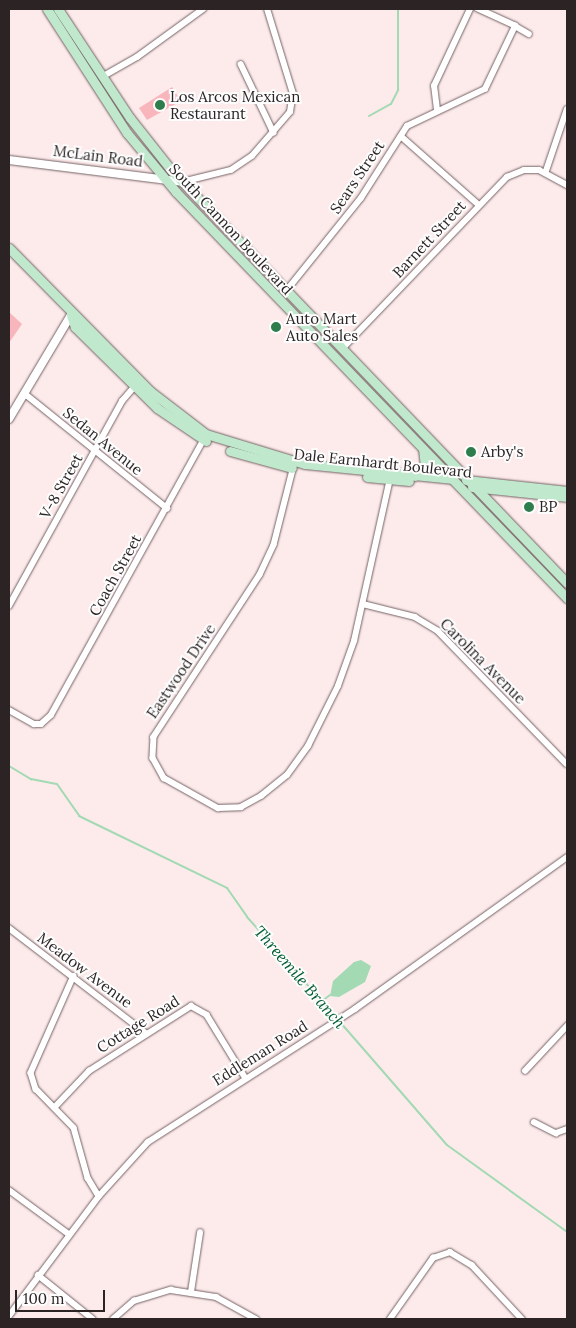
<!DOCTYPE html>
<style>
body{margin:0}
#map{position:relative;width:576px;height:1328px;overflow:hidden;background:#fdebec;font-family:Lora,serif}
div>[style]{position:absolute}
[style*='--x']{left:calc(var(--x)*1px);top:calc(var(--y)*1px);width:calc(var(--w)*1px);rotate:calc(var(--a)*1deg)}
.water>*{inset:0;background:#a3d9b3}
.stream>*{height:2px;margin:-1px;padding:0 1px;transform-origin:1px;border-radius:1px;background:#a3d9b3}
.building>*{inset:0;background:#f8b6bc}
.roads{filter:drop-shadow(0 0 1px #756264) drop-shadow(0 0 1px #756264)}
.street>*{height:5.5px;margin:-2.75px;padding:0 2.75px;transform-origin:2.75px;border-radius:2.75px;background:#fff}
.secondary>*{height:8px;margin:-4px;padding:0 4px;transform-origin:4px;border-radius:4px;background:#fff}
.primary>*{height:9px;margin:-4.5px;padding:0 4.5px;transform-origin:4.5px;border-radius:4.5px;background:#bfe8cc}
.dots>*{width:14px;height:14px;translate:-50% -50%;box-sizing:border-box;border:2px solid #fdfdfd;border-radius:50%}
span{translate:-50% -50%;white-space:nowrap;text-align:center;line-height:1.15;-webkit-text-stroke:4px #fdfdfd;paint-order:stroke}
.poi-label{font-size:15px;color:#2c2424}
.left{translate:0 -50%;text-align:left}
.street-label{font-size:15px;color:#2c2424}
.water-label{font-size:16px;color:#005d30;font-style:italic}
.frame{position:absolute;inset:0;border:10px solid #2c2424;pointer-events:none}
.scale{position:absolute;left:15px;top:1290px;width:90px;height:22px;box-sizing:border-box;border:2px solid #2c2424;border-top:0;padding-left:6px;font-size:15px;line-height:18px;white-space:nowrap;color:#2c2424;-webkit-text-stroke:4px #fdfdfd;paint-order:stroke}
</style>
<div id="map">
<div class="water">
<i style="clip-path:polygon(361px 960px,371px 966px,365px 982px,339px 997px,330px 996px,333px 981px,354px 962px)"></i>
</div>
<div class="stream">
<i style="--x:369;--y:116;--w:25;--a:-29"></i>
<i style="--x:391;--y:104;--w:16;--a:-63"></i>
<i style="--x:398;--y:90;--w:81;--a:-90"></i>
<i style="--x:9;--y:766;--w:26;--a:31"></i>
<i style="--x:31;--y:779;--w:26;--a:11"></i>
<i style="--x:57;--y:784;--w:39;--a:55"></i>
<i style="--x:79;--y:816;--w:165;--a:25.9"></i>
<i style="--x:227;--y:888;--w:35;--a:55"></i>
<i style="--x:247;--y:917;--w:135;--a:48.3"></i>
<i style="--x:322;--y:1001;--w:10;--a:-37"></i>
<i style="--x:340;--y:1022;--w:163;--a:49"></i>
<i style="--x:447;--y:1145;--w:148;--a:35.9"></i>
</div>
<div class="building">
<i style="clip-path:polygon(172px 87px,181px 101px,147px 120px,139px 108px)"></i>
<i style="clip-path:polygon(9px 312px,22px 324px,9px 343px)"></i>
</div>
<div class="roads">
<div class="street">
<i style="--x:515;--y:26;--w:16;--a:30"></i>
<i style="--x:241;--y:64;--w:76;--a:64.4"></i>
<i style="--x:102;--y:77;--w:40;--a:-29.7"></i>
<i style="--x:137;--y:57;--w:82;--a:-36"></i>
<i style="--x:437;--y:110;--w:24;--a:-97"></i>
<i style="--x:434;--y:86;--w:85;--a:-64.9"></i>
<i style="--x:401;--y:136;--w:103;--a:41.4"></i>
<i style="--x:546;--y:171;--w:65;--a:-71.3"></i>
<i style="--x:182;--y:182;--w:50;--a:-13.8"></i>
<i style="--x:231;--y:170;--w:25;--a:-34"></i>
<i style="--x:252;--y:156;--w:58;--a:-49.2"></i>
<i style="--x:290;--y:112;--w:18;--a:-81"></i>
<i style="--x:293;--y:94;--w:89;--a:-107"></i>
<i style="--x:287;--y:290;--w:118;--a:-51.2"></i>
<i style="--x:361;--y:198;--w:85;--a:-57.4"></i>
<i style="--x:407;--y:126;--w:86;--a:-25.4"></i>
<i style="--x:485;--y:89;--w:70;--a:-64.5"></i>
<i style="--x:515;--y:26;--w:41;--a:-155.3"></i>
<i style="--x:343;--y:348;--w:237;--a:-46.2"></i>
<i style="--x:507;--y:177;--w:18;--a:-22"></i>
<i style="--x:524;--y:170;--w:15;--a:0"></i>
<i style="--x:539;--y:170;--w:32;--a:28"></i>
<i style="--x:24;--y:393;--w:184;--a:38.8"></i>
<i style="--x:294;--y:466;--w:81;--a:104.2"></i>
<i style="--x:274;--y:545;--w:33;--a:115"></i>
<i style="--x:260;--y:575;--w:194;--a:123.2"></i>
<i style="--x:154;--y:737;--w:21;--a:93"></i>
<i style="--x:153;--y:758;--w:23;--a:61"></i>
<i style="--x:164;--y:778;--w:62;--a:29.1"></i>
<i style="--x:218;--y:808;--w:23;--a:-2"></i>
<i style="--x:241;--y:807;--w:23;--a:-29"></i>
<i style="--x:261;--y:796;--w:33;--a:-39"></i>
<i style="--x:287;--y:775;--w:36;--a:-54"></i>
<i style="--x:308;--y:746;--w:67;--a:-63.4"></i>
<i style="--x:338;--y:686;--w:48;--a:-70.4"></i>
<i style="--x:354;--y:641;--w:166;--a:-77.5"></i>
<i style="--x:363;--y:604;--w:54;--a:14"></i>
<i style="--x:415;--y:617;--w:27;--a:31"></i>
<i style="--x:438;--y:631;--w:185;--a:45.9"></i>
<i style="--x:9;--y:606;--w:234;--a:-61.1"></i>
<i style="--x:122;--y:401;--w:21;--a:-49"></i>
<i style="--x:9;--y:710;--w:29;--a:29"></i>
<i style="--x:34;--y:724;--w:7;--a:0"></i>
<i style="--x:41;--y:724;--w:13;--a:-42"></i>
<i style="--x:51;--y:715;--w:316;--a:-61"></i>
<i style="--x:9;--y:928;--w:173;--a:37.5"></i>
<i style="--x:74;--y:976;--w:106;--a:113.9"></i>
<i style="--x:31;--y:1073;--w:17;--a:73"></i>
<i style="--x:36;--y:1089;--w:54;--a:45.7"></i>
<i style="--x:74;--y:1128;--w:52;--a:74.4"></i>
<i style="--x:88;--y:1178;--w:21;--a:59"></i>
<i style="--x:525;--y:1071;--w:62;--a:-47"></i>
<i style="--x:55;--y:1107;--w:50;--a:-46.6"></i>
<i style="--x:89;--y:1071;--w:121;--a:-32.5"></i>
<i style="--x:191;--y:1006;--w:18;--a:29"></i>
<i style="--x:207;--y:1015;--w:73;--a:58.5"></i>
<i style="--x:534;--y:1122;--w:25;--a:27"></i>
<i style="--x:556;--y:1133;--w:12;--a:-20"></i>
<i style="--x:9;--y:1190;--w:74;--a:36.3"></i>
<i style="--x:38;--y:1275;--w:70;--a:38.7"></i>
<i style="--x:191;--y:1292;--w:60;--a:-81.3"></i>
<i style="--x:9;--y:1316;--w:150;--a:-53.1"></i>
<i style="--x:99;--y:1196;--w:73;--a:-47.8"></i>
<i style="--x:148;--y:1142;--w:246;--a:-32.7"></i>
<i style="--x:355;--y:1009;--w:261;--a:-35.6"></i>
<i style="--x:113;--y:1319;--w:28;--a:-41"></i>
<i style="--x:134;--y:1301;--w:39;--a:-17"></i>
<i style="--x:171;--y:1290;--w:46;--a:8.8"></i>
<i style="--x:216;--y:1297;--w:46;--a:28.8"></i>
<i style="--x:390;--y:1319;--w:75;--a:-54.8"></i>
<i style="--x:433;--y:1258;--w:18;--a:-19"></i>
<i style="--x:450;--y:1252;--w:26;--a:31"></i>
<i style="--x:472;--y:1265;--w:74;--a:47.2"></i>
</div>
<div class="secondary">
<i style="--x:9;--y:160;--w:174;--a:7.2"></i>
<i style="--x:9;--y:419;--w:121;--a:-59.2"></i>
</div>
<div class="primary">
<i style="--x:47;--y:9;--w:148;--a:57.2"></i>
<i style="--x:127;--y:133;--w:77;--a:50.3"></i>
<i style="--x:176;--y:192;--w:564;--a:46.08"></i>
<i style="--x:58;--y:9;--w:131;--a:56.6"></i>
<i style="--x:130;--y:118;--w:66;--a:51.7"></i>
<i style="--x:171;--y:170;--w:572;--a:46.2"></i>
<i style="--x:9;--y:248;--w:201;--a:45.4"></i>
<i style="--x:150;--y:391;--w:71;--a:37.5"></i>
<i style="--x:206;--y:434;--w:103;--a:16.9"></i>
<i style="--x:305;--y:464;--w:149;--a:5.8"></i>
<i style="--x:71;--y:315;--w:13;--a:72"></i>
<i style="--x:75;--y:327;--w:115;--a:44.6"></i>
<i style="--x:157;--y:408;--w:59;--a:34"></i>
<i style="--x:230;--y:451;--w:64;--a:15.3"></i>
<i style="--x:415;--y:476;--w:13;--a:-42"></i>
<i style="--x:425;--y:467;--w:18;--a:-96"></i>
<i style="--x:367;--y:477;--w:42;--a:5.4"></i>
<i style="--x:466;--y:480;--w:102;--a:6.2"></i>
<i style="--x:472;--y:487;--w:96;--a:6"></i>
</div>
</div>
<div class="dots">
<i style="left:160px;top:105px;background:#2e7d4d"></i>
<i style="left:276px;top:327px;background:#2e7d4d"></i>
<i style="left:471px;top:452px;background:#2e7d4d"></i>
<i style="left:529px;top:507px;background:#2e7d4d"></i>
</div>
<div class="poi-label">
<span class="left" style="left:170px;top:105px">Los Arcos Mexican<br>Restaurant</span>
<span class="left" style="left:286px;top:327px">Auto Mart<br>Auto Sales</span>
<span class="left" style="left:481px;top:452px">Arby's</span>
<span class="left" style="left:539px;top:507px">BP</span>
</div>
<div class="street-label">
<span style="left:98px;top:156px;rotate:7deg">McLain Road</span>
<span style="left:357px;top:177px;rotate:-56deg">Sears Street</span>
<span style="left:231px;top:229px;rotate:47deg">South Cannon Boulevard</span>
<span style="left:429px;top:239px;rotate:-47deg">Barnett Street</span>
<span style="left:103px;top:441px;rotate:39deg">Sedan Avenue</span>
<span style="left:383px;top:463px;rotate:6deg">Dale Earnhardt Boulevard</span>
<span style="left:61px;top:486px;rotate:-61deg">V-8 Street</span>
<span style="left:115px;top:575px;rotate:-61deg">Coach Street</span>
<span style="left:483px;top:661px;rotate:45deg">Carolina Avenue</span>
<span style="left:181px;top:671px;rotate:-56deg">Eastwood Drive</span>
<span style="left:85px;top:970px;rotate:37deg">Meadow Avenue</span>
<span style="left:138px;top:1024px;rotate:-32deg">Cottage Road</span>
<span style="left:260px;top:1053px;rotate:-32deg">Eddleman Road</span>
</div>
<div class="water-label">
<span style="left:300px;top:977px;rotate:49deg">Threemile Branch</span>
</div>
<div class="frame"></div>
<div class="scale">100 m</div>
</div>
